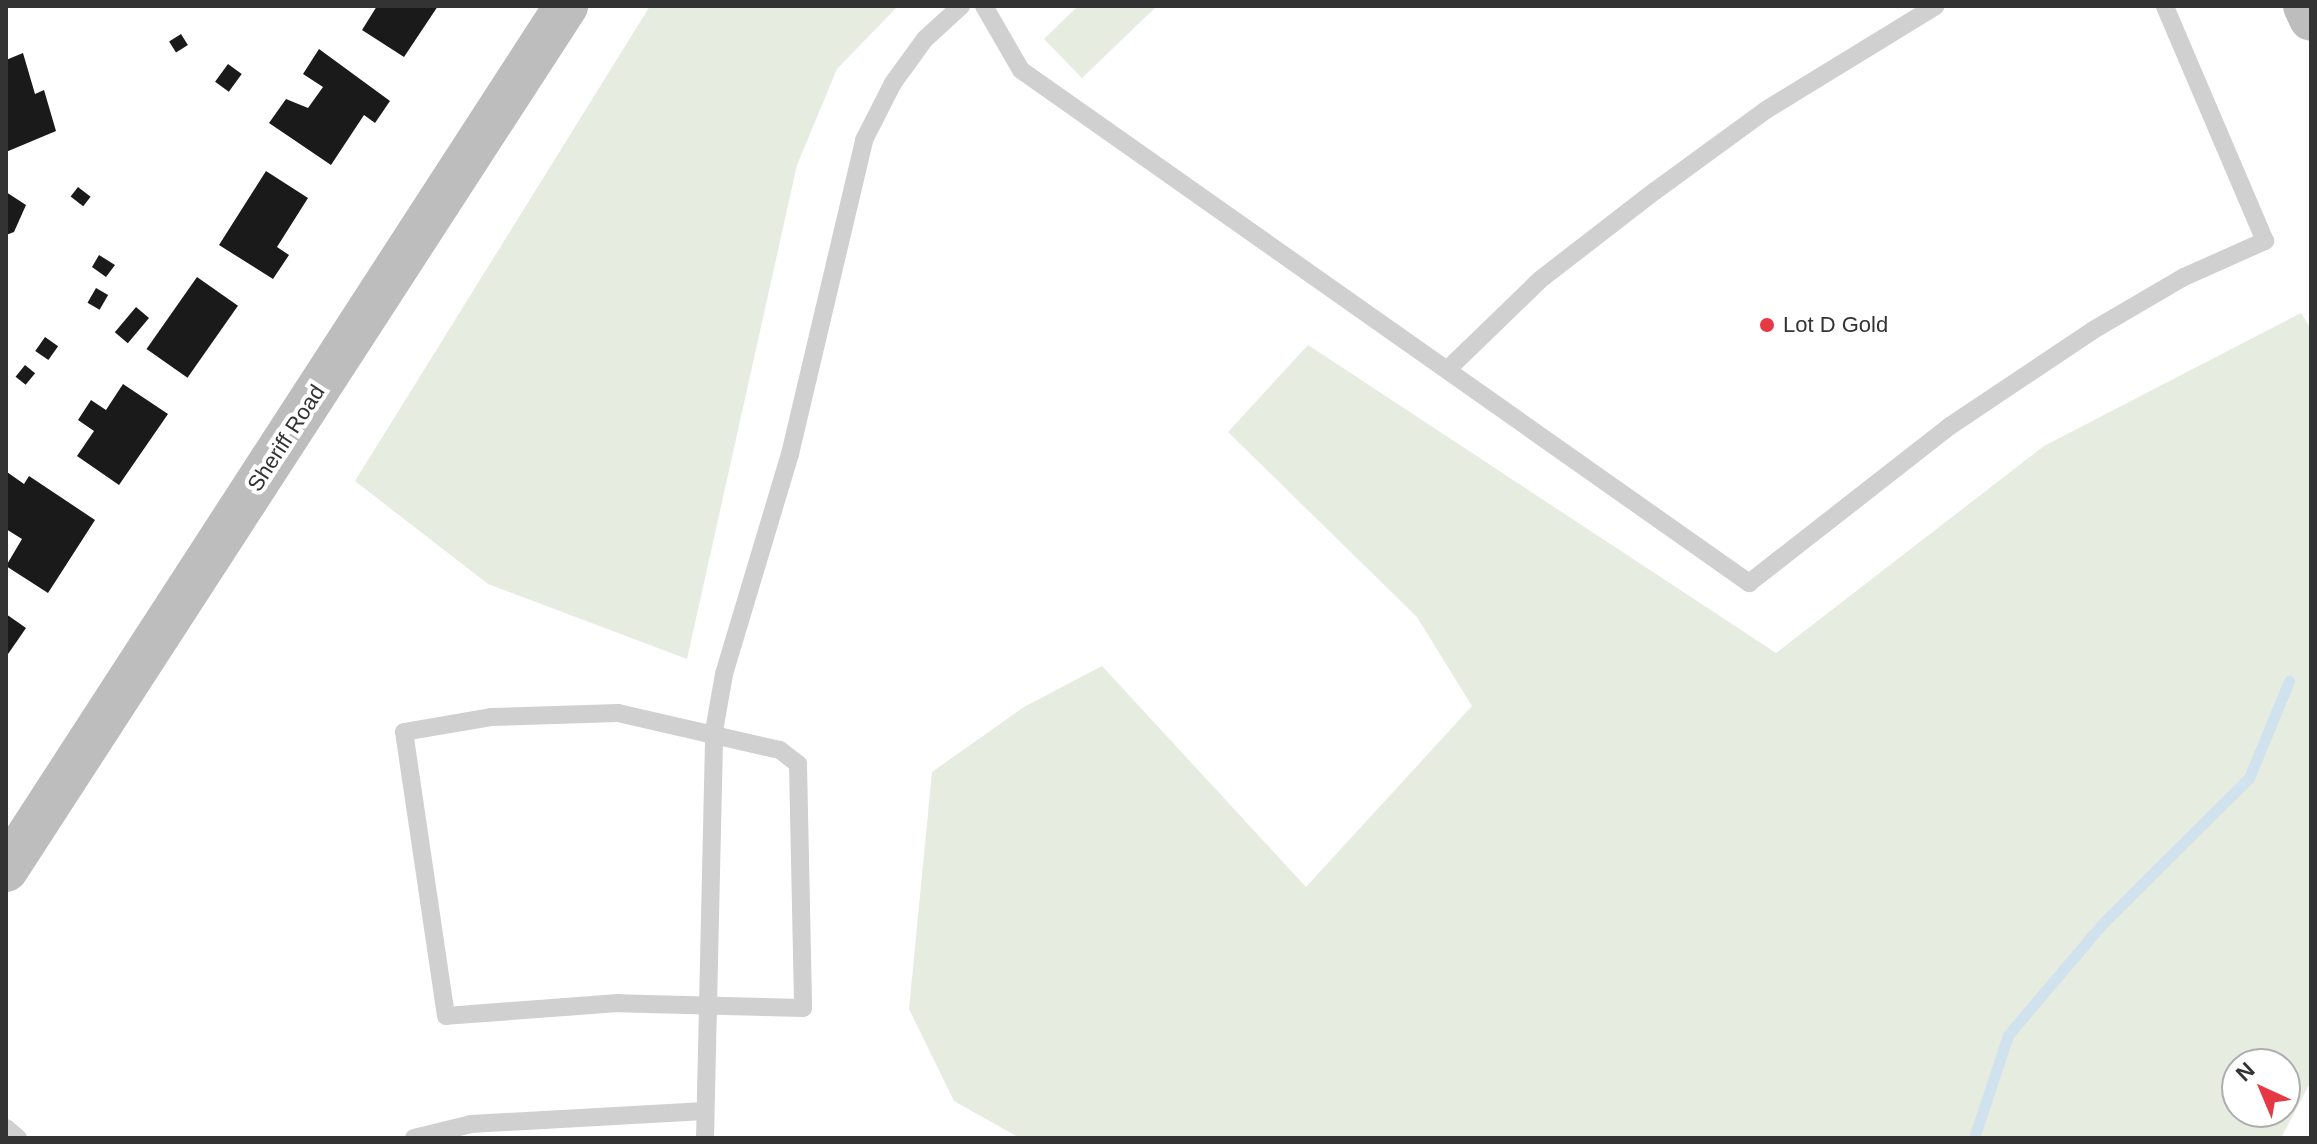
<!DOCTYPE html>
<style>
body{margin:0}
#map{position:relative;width:2317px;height:1144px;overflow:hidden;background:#fff;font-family:Helvetica,sans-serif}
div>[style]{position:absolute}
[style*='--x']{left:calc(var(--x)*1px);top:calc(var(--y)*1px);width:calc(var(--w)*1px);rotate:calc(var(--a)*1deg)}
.green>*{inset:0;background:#e6ecdf}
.stream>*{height:11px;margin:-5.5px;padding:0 5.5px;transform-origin:5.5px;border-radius:5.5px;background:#cfe2ee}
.building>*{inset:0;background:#1a1a1a;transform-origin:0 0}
.service>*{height:18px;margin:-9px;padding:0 9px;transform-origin:9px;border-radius:9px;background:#d0d0d0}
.secondary>*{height:44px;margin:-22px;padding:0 22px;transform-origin:22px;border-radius:22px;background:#bdbdbd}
.dots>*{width:22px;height:22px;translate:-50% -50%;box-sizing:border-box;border:4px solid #fff;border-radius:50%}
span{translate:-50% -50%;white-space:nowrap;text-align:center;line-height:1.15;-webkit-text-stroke:8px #fff;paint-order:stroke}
.poi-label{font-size:22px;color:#333}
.left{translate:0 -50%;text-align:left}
.street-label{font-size:22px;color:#333}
.frame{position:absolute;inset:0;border:8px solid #333;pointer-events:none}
.north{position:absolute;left:2221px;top:1048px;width:80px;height:80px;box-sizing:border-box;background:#fff;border:2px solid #adadad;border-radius:50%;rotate:316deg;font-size:22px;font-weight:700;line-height:32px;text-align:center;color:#333}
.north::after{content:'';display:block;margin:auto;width:28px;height:36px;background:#e63946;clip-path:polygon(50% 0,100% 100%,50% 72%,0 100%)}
</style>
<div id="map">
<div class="green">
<i style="clip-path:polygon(650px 6px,898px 6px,837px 69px,797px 165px,687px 659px,488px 584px,355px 481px)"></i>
<i style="clip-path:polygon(1078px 6px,1157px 6px,1082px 78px,1044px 39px)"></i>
<i style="clip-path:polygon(evenodd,2301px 313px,2311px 329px,2311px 1081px,2281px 1138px,1020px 1138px,954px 1101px,909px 1009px,932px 772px,1024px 707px,1102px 666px,1306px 887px,1472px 706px,1417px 617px,1228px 432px,1308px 345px,1776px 653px,2044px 446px,2301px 313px,2237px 1064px,2285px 1064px,2285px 1112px,2237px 1112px,2237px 1064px)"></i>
</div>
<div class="stream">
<i style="--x:1974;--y:1138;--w:108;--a:-71.7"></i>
<i style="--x:2008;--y:1035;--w:148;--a:-49.7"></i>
<i style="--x:2104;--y:922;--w:204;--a:-44.8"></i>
<i style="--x:2249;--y:778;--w:105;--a:-67.6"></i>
</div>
<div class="building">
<i style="clip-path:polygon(377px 6px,438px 6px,404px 57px,362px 30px)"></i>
<i style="left:181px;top:34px;width:13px;height:14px;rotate:58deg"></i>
<i style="clip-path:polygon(319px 49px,390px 101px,375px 123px,364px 115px,331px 165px,269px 123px,286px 99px,308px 108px,323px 87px,303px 74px)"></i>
<i style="clip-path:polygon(23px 53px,35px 94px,44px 90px,56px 131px,6px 152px,6px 60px)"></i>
<i style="left:228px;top:64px;width:17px;height:22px;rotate:36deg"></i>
<i style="clip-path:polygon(266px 171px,308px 198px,277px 247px,289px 255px,273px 279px,219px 245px)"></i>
<i style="left:78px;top:187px;width:16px;height:12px;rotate:38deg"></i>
<i style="clip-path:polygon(6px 192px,26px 205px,14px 232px,6px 235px)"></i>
<i style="clip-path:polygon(99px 255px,115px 265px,106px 277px,92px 267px)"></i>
<i style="left:197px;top:277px;width:50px;height:88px;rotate:35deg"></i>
<i style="left:96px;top:288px;width:14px;height:17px;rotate:30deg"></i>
<i style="left:136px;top:307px;width:17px;height:33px;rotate:40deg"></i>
<i style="left:45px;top:337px;width:16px;height:17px;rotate:35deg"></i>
<i style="left:25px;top:365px;width:13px;height:15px;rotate:39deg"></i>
<i style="clip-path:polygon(123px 384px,168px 414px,119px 485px,77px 456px,94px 431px,78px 420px,91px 400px,106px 410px)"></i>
<i style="clip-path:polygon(7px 472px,24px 484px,29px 476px,95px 520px,48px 593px,6px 566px,22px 539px,6px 529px)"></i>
<i style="clip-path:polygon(6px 614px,26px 628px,6px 657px)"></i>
</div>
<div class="service">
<i style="--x:984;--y:6;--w:74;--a:60"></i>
<i style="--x:1021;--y:70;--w:891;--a:35.17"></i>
<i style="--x:1749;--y:583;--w:255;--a:-38"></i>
<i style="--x:1950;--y:426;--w:174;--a:-33.8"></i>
<i style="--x:2095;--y:329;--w:103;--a:-30.3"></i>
<i style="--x:2184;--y:277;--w:89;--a:-24"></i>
<i style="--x:2265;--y:241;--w:255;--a:-113.1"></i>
<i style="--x:1448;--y:369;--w:129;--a:-44.1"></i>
<i style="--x:1541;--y:279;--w:144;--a:-37.7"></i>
<i style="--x:1655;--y:191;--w:137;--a:-36.1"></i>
<i style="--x:1766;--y:110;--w:199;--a:-31.5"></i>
<i style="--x:618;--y:713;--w:166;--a:12.9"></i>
<i style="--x:780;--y:750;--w:23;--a:38"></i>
<i style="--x:798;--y:764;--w:244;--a:88.8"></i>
<i style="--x:803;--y:1008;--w:185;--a:-178.5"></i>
<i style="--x:618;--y:1003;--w:172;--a:175.7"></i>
<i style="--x:446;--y:1016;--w:287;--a:-98.4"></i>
<i style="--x:404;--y:732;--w:88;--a:-9.8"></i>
<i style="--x:491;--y:717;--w:127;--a:-1.8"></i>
<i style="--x:6;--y:1128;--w:16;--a:40"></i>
<i style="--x:414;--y:1138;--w:59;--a:-13.8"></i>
<i style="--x:471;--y:1124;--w:234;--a:-3.2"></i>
<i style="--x:705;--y:1138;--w:407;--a:-88.7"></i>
<i style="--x:714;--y:731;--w:58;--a:-80"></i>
<i style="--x:724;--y:674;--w:230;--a:-73.3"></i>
<i style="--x:790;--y:454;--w:323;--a:-76.7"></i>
<i style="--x:864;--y:140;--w:64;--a:-63"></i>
<i style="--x:893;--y:83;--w:54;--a:-54"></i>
<i style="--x:925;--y:39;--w:49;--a:-42.5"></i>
</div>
<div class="secondary">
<i style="--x:2305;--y:6;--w:14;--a:65"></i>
<i style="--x:6;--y:870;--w:1030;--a:-57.05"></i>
</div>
<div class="dots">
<i style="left:1767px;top:325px;background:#e63946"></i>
</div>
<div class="poi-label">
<span class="left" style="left:1783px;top:325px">Lot D Gold</span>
</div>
<div class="street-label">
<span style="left:286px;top:438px;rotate:-57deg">Sheriff Road</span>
</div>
<div class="frame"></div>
<div class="north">N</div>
</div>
